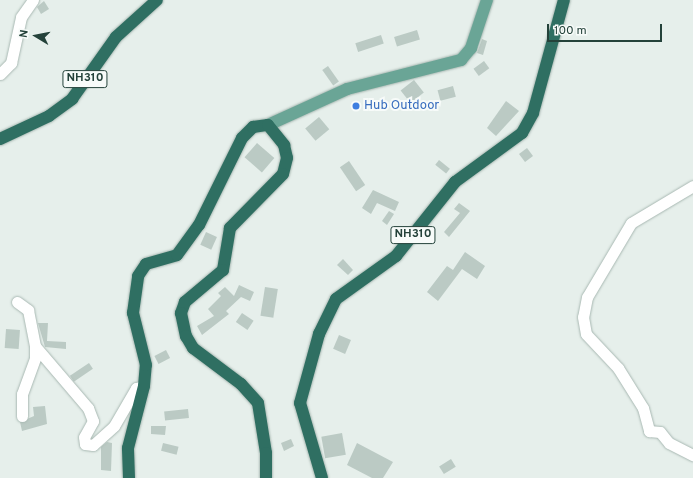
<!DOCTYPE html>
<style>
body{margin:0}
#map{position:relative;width:693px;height:478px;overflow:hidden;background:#e6efeb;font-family:Overpass,sans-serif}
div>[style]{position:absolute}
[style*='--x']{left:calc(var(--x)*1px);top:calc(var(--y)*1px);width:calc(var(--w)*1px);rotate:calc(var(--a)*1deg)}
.building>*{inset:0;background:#bbcac4;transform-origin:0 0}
.roads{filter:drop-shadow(0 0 1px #a8b8b2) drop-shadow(0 0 1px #a8b8b2)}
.minor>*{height:11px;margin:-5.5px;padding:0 5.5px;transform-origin:5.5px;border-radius:5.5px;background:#fff}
.major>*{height:12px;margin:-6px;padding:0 6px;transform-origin:6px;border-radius:6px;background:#6aa596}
.highway>*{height:12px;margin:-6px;padding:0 6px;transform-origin:6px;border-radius:6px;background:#2f6f62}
.dots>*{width:11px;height:11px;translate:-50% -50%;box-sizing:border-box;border:2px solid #f7fbf9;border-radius:50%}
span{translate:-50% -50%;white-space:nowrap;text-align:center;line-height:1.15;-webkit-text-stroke:4px #f7fbf9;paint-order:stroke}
.shield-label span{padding:1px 3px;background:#f7fbf9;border:1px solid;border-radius:3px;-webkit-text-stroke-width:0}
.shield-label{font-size:12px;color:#24423a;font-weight:700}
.shop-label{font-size:13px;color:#366cbe}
.left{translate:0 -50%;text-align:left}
.north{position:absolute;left:16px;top:16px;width:40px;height:40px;-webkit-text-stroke:3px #f7fbf9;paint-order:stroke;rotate:280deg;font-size:11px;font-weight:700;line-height:16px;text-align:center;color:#24423a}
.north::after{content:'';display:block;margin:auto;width:14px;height:18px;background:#24423a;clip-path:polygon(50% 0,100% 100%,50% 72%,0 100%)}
.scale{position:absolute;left:547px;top:24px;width:115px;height:18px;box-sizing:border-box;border:2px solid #24423a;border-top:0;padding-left:5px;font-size:12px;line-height:14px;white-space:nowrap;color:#24423a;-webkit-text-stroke:3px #f7fbf9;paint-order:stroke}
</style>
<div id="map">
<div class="building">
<i style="clip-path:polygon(44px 1px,49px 9px,41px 14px,37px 7px)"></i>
<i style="left:417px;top:30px;width:10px;height:24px;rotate:73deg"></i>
<i style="left:381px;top:35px;width:9px;height:27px;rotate:72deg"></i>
<i style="clip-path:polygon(482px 39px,487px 41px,483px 55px,477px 53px)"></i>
<i style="left:484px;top:61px;width:9px;height:13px;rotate:54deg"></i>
<i style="left:328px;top:66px;width:19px;height:7px;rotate:55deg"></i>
<i style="left:414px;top:80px;width:16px;height:17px;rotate:52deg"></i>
<i style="left:453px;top:86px;width:11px;height:16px;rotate:75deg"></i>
<i style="clip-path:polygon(506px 101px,519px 111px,496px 136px,487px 128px)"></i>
<i style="left:319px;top:117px;width:16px;height:18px;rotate:50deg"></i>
<i style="left:257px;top:143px;width:23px;height:19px;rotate:41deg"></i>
<i style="left:527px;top:148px;width:10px;height:10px;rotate:53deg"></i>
<i style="left:439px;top:160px;width:14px;height:6px;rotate:39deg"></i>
<i style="left:349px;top:161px;width:29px;height:11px;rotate:56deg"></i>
<i style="clip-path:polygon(373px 190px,399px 202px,395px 211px,377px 203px,371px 214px,362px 208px)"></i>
<i style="clip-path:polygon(459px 203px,470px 211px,449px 237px,444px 232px,460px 213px,454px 209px)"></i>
<i style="clip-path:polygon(389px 211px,394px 214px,387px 225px,382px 221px)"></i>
<i style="left:206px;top:232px;width:12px;height:14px;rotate:24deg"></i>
<i style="clip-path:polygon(465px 252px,485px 266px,477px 279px,462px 269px,438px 301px,427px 292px,447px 266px,453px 270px)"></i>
<i style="clip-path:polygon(343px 259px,353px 270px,348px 275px,337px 265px)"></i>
<i style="clip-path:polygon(239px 285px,254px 292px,250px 301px,241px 297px,226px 311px,229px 314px,202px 335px,197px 326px,214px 316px,208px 309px,221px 296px,218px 293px,225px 287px,234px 296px)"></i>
<i style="left:265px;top:287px;width:13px;height:29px;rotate:9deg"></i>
<i style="left:242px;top:313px;width:14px;height:11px;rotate:34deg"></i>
<i style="clip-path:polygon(38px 323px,48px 323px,47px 341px,66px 342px,66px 349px,45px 347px)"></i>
<i style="left:6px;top:329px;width:14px;height:19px;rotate:4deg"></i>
<i style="left:339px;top:335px;width:13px;height:15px;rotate:23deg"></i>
<i style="left:166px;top:350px;width:9px;height:13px;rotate:63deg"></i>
<i style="left:89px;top:363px;width:7px;height:23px;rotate:56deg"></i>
<i style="clip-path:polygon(45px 406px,47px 424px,22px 431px,20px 422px,34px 416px,33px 407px)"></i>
<i style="left:188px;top:409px;width:9px;height:24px;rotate:84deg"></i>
<i style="clip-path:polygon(151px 426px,166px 426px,165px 435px,151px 434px)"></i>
<i style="left:342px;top:433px;width:22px;height:21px;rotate:80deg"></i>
<i style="clip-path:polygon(291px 439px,294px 446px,284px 451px,281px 443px)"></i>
<i style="clip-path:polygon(107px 442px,112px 443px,111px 471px,101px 470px,101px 447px)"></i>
<i style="left:163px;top:443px;width:16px;height:8px;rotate:14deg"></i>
<i style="clip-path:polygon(357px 443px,393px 462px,383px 478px,372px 478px,347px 465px)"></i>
<i style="left:451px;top:459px;width:9px;height:14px;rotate:58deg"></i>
</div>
<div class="roads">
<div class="minor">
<i style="--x:0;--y:74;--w:16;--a:-45"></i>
<i style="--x:11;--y:63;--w:47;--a:-77.7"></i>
<i style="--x:21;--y:17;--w:21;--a:-55"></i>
<i style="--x:693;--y:186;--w:72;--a:149.2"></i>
<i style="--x:631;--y:223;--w:86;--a:120.7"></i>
<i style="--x:587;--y:297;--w:20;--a:101"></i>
<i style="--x:583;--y:317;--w:17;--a:80"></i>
<i style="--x:586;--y:334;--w:47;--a:46.7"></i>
<i style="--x:618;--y:368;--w:47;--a:58"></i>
<i style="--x:643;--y:408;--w:24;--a:75"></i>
<i style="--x:649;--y:431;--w:11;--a:5"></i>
<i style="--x:660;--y:432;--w:14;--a:51"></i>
<i style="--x:669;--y:443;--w:27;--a:27"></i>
<i style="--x:17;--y:302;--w:14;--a:36"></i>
<i style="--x:28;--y:310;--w:37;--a:79"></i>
<i style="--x:35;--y:346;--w:82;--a:49.5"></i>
<i style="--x:88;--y:408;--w:14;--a:69"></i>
<i style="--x:93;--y:421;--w:18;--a:119"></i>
<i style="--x:84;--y:437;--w:7;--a:82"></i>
<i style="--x:85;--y:444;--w:8;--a:7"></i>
<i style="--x:93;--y:445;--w:28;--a:-42"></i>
<i style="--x:114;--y:426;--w:44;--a:-59.9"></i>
<i style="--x:136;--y:388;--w:8;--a:-14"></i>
<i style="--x:22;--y:416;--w:22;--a:-90"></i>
<i style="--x:22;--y:394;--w:38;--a:-70"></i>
<i style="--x:35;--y:358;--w:12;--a:-90"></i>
</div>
<div class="major">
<i style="--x:268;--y:125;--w:87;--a:-24.5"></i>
<i style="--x:347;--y:89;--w:118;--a:-14.3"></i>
<i style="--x:461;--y:60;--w:16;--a:-50"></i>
<i style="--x:471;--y:48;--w:51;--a:-71.6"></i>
</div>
<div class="highway">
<i style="--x:0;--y:139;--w:54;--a:-25.1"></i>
<i style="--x:49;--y:116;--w:29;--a:-36"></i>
<i style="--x:72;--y:99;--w:76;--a:-54.6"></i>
<i style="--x:116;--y:37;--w:55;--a:-42.1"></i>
<i style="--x:129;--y:478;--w:30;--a:-92"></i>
<i style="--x:128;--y:448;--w:64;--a:-75.5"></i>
<i style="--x:144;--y:386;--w:21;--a:-85"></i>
<i style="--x:146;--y:365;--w:54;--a:-104"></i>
<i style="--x:133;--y:313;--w:37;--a:-82"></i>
<i style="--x:138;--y:276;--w:14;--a:-56"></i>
<i style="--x:146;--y:264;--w:32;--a:-16"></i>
<i style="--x:177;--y:255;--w:37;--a:-54"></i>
<i style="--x:199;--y:225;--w:97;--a:-63.7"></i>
<i style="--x:242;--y:138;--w:16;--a:-45"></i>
<i style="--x:253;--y:127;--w:15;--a:-8"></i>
<i style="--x:268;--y:125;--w:26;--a:51"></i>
<i style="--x:284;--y:145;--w:13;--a:77"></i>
<i style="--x:287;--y:158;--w:16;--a:104"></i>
<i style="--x:283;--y:174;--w:76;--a:134.5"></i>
<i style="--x:230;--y:228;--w:43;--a:99.5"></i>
<i style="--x:223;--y:270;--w:50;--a:139.9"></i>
<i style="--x:185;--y:302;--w:12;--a:110"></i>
<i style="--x:181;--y:313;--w:24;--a:78"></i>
<i style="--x:186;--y:336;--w:14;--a:60"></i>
<i style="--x:193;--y:348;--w:60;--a:36.9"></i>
<i style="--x:241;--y:384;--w:25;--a:48"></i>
<i style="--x:258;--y:403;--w:51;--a:80.9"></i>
<i style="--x:266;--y:453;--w:25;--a:90"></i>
<i style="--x:322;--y:478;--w:78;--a:-106.3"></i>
<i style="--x:300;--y:403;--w:72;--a:-74.6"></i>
<i style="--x:319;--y:334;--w:39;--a:-64"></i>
<i style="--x:336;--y:299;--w:74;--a:-35.6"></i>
<i style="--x:396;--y:256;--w:95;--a:-51.4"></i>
<i style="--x:455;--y:182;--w:83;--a:-36.2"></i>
<i style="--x:522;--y:133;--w:23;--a:-61"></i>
<i style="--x:533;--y:113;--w:117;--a:-74.7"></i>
</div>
</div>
<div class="dots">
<i style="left:356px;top:106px;background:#3f7fe0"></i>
</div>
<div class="shield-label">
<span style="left:85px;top:79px">NH310</span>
<span style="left:413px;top:235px">NH310</span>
</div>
<div class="shop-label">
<span class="left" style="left:364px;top:106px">Hub Outdoor</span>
</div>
<div class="north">N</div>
<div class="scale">100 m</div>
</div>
